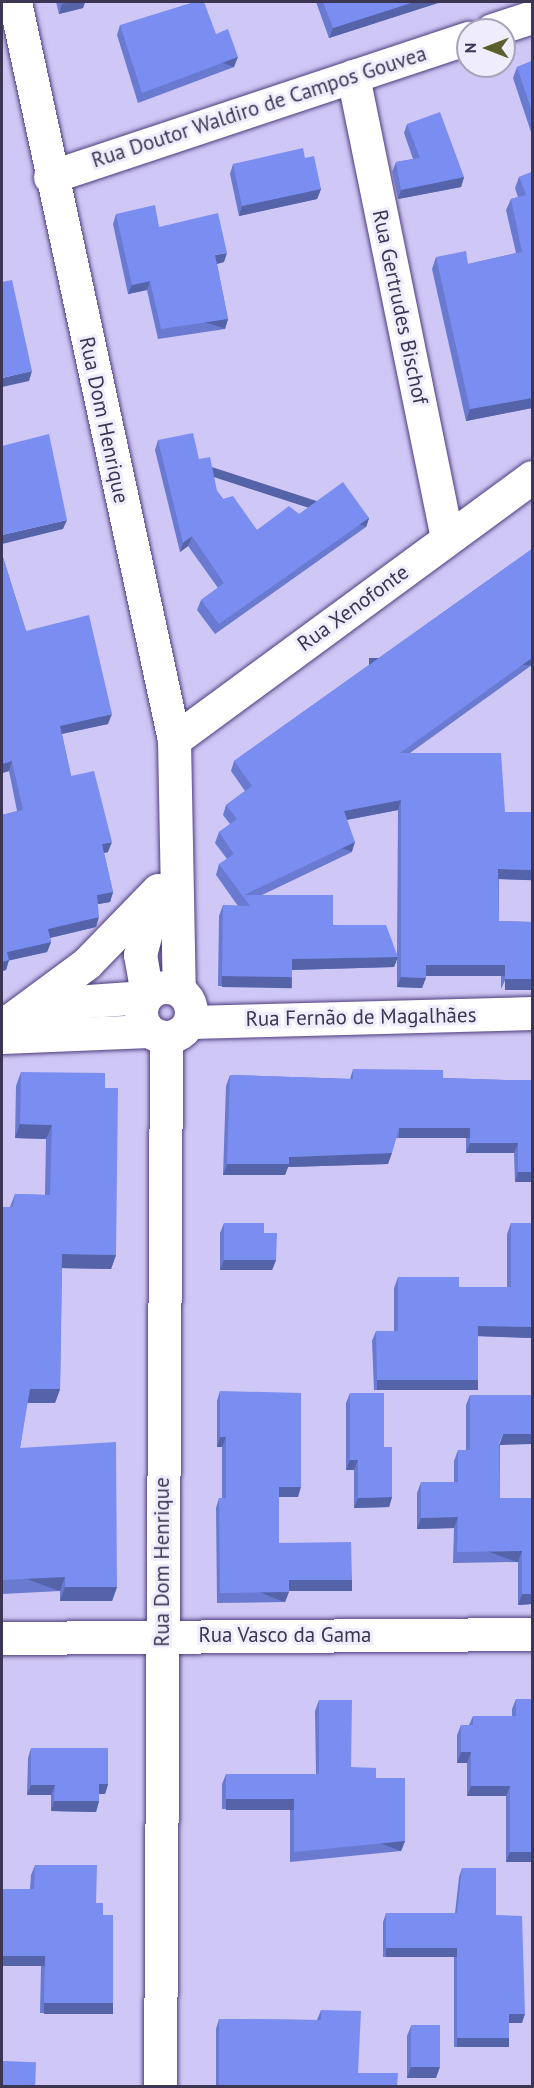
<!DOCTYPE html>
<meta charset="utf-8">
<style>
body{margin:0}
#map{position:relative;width:534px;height:2088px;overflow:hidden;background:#cfc7f5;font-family:"PT Sans",sans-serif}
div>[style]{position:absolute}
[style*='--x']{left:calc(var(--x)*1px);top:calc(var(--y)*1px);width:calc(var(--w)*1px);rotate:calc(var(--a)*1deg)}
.roads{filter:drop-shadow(0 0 2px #4e3d7e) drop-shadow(0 0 2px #4e3d7e)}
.minor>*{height:33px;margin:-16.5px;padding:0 16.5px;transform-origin:16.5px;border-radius:16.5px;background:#fff}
.minor>.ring{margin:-16.5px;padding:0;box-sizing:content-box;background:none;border:33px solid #fff;border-radius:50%}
.wall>*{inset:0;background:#697ad0}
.shaded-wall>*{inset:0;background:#5563a9;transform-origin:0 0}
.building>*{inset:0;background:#7a8ef2;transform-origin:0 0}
span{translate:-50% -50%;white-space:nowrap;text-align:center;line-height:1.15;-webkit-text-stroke:6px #efedfc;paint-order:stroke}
.street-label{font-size:21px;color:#3c3554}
.frame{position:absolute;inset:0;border:3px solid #3c3554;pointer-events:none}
.north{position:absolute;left:456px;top:18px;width:60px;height:60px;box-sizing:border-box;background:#efedfc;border:2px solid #a7a3b9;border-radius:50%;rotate:270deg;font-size:16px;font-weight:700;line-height:24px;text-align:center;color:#3c3554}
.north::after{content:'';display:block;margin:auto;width:21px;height:27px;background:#5b5f2d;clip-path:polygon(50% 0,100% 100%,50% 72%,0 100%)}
</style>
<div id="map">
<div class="roads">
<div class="minor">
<i style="--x:15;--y:2;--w:755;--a:77.84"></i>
<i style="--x:174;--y:740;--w:250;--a:88.9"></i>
<i style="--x:492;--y:30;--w:42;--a:-18"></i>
<i style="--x:353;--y:76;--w:471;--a:78.5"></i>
<i style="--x:50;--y:177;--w:441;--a:-18.4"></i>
<i style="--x:174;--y:740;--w:444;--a:-36.3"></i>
<i class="ring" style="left:141px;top:987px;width:17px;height:17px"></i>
<i style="--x:147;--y:994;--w:40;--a:-100"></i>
<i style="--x:140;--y:955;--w:60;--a:-75.5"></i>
<i style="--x:26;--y:1017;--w:50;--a:-17.4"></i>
<i style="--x:74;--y:1002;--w:71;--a:-4"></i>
<i style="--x:190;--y:1022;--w:342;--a:-1.5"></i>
<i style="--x:6;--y:1023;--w:101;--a:-36.5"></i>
<i style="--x:87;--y:963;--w:102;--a:-45.8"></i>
<i style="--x:2;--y:1037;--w:147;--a:-2.3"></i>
<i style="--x:2;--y:1638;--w:530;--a:-0.43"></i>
<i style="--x:160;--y:2086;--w:1048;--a:-89.67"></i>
</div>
</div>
<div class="wall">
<i style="clip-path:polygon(56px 2px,85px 2px,83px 8px,59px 14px)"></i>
<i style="clip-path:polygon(316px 2px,441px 2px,329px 38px)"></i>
<i style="clip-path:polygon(120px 25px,216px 34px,234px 67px,138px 103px,117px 35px)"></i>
<i style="clip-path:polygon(532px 61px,532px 135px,513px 78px,517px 67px)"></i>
<i style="clip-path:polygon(407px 124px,464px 177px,461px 187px,398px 199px,392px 172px,396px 162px,413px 159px,404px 133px)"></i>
<i style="clip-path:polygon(305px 158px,321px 189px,317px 199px,239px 216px,230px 174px,233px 164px)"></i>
<i style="clip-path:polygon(532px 172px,532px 408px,466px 421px,432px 269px,436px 257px,468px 264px,516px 253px,506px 210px,511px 199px,518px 197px,515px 188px,519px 177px)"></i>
<i style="clip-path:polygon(116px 214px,159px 227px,224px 262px,217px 264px,228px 319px,225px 329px,158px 339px,147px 290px,128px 294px,113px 224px)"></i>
<i style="clip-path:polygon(158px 440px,199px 459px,217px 491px,223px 499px,257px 530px,369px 518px,366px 527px,215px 634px,197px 610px,201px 600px,218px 588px,188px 546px,180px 552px,155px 450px)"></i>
<i style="clip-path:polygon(evenodd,532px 549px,532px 665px,410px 753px,505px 812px,532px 812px,532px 880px,499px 879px,499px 921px,532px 922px,501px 989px,501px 975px,426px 975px,422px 988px,397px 987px,397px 958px,394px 967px,292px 970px,288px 987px,218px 986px,219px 916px,223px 905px,238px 906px,216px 875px,219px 864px,227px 859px,215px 843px,219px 832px,230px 824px,223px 815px,226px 805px,245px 791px,231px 771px,234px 761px,532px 549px,398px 810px,397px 956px,333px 925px,262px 895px,352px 852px,347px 820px,398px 810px)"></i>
<i style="clip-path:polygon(2px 554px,26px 631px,108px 724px,62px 734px,71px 776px,108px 852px,104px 853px,113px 892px,110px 902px,98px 904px,96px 927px,50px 938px,51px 942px,47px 952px,9px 960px,6px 970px,2px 971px,2px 815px,17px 811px,9px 771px,2px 773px)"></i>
<i style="clip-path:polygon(353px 1069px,443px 1078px,505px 1080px,532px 1080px,532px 1182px,515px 1182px,514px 1153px,466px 1153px,466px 1138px,396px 1138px,388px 1164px,288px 1167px,285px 1175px,223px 1175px,226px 1086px,230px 1075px,350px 1079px)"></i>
<i style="clip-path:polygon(21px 1072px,105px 1088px,116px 1255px,111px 1269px,62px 1268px,60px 1389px,55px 1403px,27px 1403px,20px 1448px,117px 1587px,112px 1601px,60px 1601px,60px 1591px,2px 1594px,2px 1207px,10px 1207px,15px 1194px,45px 1195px,46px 1139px,15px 1138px,16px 1086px)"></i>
<i style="clip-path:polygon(224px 1223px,264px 1233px,276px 1260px,272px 1270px,220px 1270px,220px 1233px)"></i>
<i style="clip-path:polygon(511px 1223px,532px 1223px,532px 1338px,478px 1336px,474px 1390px,374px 1390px,372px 1341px,376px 1331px,394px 1331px,394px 1288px,398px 1277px,459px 1287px,507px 1287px,507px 1234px)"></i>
<i style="clip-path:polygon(220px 1391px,298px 1497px,279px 1497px,279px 1543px,352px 1580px,348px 1590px,289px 1590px,285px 1602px,217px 1603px,216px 1508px,219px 1498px,222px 1498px,222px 1447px,217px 1447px,217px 1401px)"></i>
<i style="clip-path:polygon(350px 1393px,384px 1447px,392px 1497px,389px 1507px,354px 1508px,354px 1470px,346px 1470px,346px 1403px)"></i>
<i style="clip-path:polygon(470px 1395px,500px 1445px,500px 1498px,532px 1498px,532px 1604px,518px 1605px,518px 1562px,453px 1563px,454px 1528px,417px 1529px,417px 1493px,421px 1482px,454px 1482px,454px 1461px,458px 1450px,466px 1450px,466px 1405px)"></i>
<i style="clip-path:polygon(516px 1699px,532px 1862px,506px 1862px,506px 1796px,467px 1796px,467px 1763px,457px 1763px,457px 1735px,461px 1725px,469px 1725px,473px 1716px,512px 1716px,512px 1709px)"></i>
<i style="clip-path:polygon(319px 1700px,351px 1767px,376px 1778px,405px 1841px,401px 1851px,290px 1862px,290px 1809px,222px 1809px,222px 1784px,226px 1774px,316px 1774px,315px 1711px)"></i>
<i style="clip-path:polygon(31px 1748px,108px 1784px,105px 1794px,99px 1794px,99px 1801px,96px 1812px,51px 1811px,51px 1795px,27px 1795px,28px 1758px)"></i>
<i style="clip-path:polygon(35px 1865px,96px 1903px,103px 1915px,109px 2013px,40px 2013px,41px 1966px,2px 1966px,30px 1889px,31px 1875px)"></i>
<i style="clip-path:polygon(462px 1868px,496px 1915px,522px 2023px,509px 2023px,509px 2038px,506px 2047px,454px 2047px,454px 1957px,383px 1957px,383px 1922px,386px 1913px,455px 1913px,459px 1877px)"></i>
<i style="clip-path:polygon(321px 2010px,358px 2073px,397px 2086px,216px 2086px,216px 2029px,219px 2019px,317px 2020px)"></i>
<i style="clip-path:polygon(411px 2026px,436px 2078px,407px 2078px,407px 2036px)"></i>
</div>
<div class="shaded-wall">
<i style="clip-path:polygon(71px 2px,85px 2px,83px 8px,59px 14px,62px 4px)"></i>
<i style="clip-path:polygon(414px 2px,441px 2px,329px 38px,333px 28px)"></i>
<i style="left:238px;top:57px;width:11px;height:103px;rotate:112deg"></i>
<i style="clip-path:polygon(464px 177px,461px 187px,398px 199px,401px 190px)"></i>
<i style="clip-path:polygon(321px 189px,317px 199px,239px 216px,242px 206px)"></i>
<i style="clip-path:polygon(227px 253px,224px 262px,212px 265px,215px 255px)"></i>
<i style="clip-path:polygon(150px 281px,147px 290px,128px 294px,132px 285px)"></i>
<i style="left:228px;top:319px;width:10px;height:68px;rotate:107deg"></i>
<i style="clip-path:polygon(32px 371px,29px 381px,2px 387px,2px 378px)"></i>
<i style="clip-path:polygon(532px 398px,532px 408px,466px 421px,470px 409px)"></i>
<i style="left:369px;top:518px;width:9px;height:184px;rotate:108deg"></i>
<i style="clip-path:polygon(67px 520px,63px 529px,2px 544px,2px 535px)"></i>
<i style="clip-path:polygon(192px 536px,188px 546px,180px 552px,183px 543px)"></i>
<i style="left:532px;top:658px;width:7px;height:163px;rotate:90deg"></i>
<i style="clip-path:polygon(112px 714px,108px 724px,56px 735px,60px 726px)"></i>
<i style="clip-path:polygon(12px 761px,9px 771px,2px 773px,2px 764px)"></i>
<i style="clip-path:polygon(401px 800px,398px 810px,340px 821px,344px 811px)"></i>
<i style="clip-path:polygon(112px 842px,108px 852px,98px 854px,102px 844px)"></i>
<i style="left:355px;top:842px;width:10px;height:123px;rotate:107deg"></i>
<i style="left:498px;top:869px;width:34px;height:10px;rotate:2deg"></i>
<i style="clip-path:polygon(113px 892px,110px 902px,93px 905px,97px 895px)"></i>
<i style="clip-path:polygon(99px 917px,96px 927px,45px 939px,48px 929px)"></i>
<i style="clip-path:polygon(51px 942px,47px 952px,7px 961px,9px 960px,6px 970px,2px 971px,2px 962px,7px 952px)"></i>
<i style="clip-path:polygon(398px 957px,394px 967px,288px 970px,292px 959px)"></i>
<i style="left:426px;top:965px;width:79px;height:11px"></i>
<i style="left:222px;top:976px;width:70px;height:11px;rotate:1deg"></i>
<i style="clip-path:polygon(401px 977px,426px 978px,422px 988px,397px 987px)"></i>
<i style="left:505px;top:979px;width:27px;height:11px"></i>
<i style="clip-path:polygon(20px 1124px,52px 1125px,46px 1139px,15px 1138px)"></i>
<i style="left:399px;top:1128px;width:71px;height:10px"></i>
<i style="clip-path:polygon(470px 1143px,518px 1143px,514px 1153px,466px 1153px)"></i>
<i style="clip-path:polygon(392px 1153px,388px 1164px,288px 1167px,285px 1175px,223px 1175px,227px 1164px,289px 1157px)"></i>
<i style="clip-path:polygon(518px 1172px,532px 1172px,532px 1182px,515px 1182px)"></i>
<i style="clip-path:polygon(62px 1254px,116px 1255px,111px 1269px,57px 1268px)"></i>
<i style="clip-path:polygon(224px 1260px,276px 1260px,272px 1270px,220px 1270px)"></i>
<i style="clip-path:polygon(478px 1326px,532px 1327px,532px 1338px,474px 1336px)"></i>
<i style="left:377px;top:1380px;width:101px;height:10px"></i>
<i style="clip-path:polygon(30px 1389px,60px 1389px,55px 1403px,25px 1403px)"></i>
<i style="clip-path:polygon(503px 1434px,532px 1434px,532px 1444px,499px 1445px)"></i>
<i style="clip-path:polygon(220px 1437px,226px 1437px,222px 1447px,217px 1447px)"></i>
<i style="clip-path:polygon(350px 1460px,358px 1460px,354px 1470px,346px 1470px)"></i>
<i style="clip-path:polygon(279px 1487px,301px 1487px,298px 1497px,276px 1497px)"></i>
<i style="clip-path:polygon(392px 1497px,389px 1507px,354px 1508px,358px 1498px)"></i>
<i style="clip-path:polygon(458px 1517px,454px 1528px,417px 1529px,421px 1518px)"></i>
<i style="left:522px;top:1551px;width:12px;height:65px;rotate:110deg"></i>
<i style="left:65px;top:1577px;width:15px;height:63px;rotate:110deg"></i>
<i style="left:289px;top:1580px;width:63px;height:11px"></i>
<i style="clip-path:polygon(65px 1587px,117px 1587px,112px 1601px,60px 1601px)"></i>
<i style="left:289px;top:1592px;width:11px;height:69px;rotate:112deg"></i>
<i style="clip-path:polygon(522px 1594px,532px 1594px,532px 1604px,518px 1605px)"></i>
<i style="clip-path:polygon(461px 1752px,471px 1752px,467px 1763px,457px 1763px)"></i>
<i style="clip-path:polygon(99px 1784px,108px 1784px,105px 1794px,96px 1794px)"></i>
<i style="clip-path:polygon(31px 1785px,55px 1785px,51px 1795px,27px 1795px)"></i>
<i style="clip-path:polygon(471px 1786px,510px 1786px,506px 1796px,467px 1796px)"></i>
<i style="left:226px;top:1799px;width:68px;height:11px"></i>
<i style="clip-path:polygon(54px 1801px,99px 1801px,96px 1812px,51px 1811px)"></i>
<i style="left:405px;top:1841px;width:11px;height:112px;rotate:112deg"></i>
<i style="clip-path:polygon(510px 1852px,532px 1852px,532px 1862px,506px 1862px)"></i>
<i style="left:386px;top:1948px;width:71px;height:9px"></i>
<i style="left:2px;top:1956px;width:43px;height:10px"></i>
<i style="left:44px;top:2003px;width:69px;height:11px"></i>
<i style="clip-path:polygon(509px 2014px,525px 2014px,522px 2023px,506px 2023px)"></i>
<i style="left:457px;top:2038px;width:52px;height:9px"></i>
<i style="clip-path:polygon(411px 2067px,440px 2067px,436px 2078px,407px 2078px)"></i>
</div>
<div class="building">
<i style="clip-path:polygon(194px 2px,204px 2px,216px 34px,228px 29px,238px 57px,142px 93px,120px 25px)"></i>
<i style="clip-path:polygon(323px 2px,414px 2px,333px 28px)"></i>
<i style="clip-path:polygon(532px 61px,532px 112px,517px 67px)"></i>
<i style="clip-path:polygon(440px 112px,464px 177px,401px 190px,396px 162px,420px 158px,407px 124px)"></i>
<i style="clip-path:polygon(303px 148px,305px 158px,314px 156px,321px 189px,242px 206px,233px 164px)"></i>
<i style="clip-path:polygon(532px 172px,532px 398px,470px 409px,436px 257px,466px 251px,468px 264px,522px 252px,511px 199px,526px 195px,519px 177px)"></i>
<i style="clip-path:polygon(155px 205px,159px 227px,218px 213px,227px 253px,215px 255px,228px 319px,161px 329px,150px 281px,132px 285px,116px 214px)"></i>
<i style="clip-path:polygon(12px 280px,32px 371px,2px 378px,2px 282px)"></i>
<i style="clip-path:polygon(193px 433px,199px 459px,210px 457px,217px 491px,223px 499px,233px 496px,257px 530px,289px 506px,299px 514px,343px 482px,369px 518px,219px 624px,201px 600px,224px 583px,192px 536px,183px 543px,158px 440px)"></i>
<i style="clip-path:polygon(49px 434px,67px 520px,2px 535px,2px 446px)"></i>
<i style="clip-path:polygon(532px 549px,532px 658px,400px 753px,501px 753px,505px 812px,532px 812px,532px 870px,498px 869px,499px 921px,532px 922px,532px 979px,505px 979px,505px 965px,426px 965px,426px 978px,401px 977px,401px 800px,344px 811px,355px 842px,244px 895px,333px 895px,333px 925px,386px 925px,398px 957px,292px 959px,292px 977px,222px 976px,223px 905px,250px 906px,219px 864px,234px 854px,219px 832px,237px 819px,226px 805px,252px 786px,234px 761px)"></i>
<i style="clip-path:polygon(2px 554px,26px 631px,89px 615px,112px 714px,60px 726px,71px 776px,94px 771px,112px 842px,102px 844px,113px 892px,97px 895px,99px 917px,48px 929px,51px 942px,7px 952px,9px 960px,2px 962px,2px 815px,23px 810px,12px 761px,2px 764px)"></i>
<i style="clip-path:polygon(353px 1069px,443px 1070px,443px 1078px,505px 1080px,532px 1080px,532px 1172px,518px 1172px,518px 1143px,470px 1143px,470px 1128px,399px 1128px,392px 1153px,289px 1157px,289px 1164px,227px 1164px,230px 1075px,353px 1079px)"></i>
<i style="clip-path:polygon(21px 1072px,105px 1073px,105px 1088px,118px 1088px,116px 1255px,62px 1254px,60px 1389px,30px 1389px,20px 1448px,116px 1442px,117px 1587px,65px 1587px,65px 1577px,2px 1580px,2px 1207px,13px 1207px,15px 1194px,50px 1195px,52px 1125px,20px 1124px)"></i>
<i style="clip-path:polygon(224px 1223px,264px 1223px,264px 1233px,277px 1233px,276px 1260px,224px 1260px)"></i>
<i style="clip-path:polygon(511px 1223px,532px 1223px,532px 1327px,478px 1326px,478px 1380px,377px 1380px,376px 1331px,398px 1331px,398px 1277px,459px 1277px,459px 1287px,511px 1287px)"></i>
<i style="clip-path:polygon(220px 1391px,301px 1393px,301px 1487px,279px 1487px,279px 1543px,351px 1542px,352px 1580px,289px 1580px,289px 1592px,220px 1593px,219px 1498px,226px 1498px,226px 1437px,220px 1437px)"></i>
<i style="clip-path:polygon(350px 1393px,384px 1393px,384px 1447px,392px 1447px,392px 1497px,358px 1498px,358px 1460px,350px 1460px)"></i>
<i style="clip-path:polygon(470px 1395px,532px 1395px,532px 1434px,503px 1434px,499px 1443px,500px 1498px,532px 1498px,532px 1594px,522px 1594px,522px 1551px,457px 1552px,458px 1517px,421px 1518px,421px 1482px,458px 1482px,458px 1450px,470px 1450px)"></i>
<i style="clip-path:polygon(516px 1699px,532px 1699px,532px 1852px,510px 1852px,510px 1786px,471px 1786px,471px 1752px,461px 1752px,461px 1725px,473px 1725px,473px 1716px,516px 1716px)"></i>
<i style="clip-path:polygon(319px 1700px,352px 1700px,351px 1767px,376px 1768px,376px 1778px,405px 1778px,405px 1841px,294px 1852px,294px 1799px,226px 1799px,226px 1774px,319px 1774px)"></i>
<i style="clip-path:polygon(31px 1748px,108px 1748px,108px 1784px,99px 1784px,99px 1801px,54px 1801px,55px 1785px,31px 1785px)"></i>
<i style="clip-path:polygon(35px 1865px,97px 1865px,96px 1903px,103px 1903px,103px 1915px,113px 1915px,113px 2003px,44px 2003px,45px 1956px,2px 1956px,2px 1889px,34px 1889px)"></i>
<i style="clip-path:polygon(462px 1868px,496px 1868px,496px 1915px,522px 1916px,525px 2014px,509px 2014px,509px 2038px,457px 2038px,457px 1948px,386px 1948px,386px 1913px,457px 1913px)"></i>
<i style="clip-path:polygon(321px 2010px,361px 2011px,358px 2073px,398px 2073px,397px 2086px,219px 2086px,219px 2019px,321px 2020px)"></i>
<i style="left:440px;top:2025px;width:42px;height:29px;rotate:90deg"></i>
<i style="left:2px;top:2061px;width:34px;height:25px;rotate:2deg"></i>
</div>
<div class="street-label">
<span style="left:259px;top:107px;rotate:-18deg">Rua Doutor Waldiro de Campos Gouvea</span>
<span style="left:400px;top:307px;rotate:78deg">Rua Gertrudes Bischof</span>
<span style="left:104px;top:420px;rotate:78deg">Rua Dom Henrique</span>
<span style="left:353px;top:608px;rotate:-36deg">Rua Xenofonte</span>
<span style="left:361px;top:1017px;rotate:-1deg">Rua Fernão de Magalhães</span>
<span style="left:162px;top:1562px;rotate:-90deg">Rua Dom Henrique</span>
<span style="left:285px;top:1635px">Rua Vasco da Gama</span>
</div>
<div class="frame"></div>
<div class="north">N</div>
</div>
